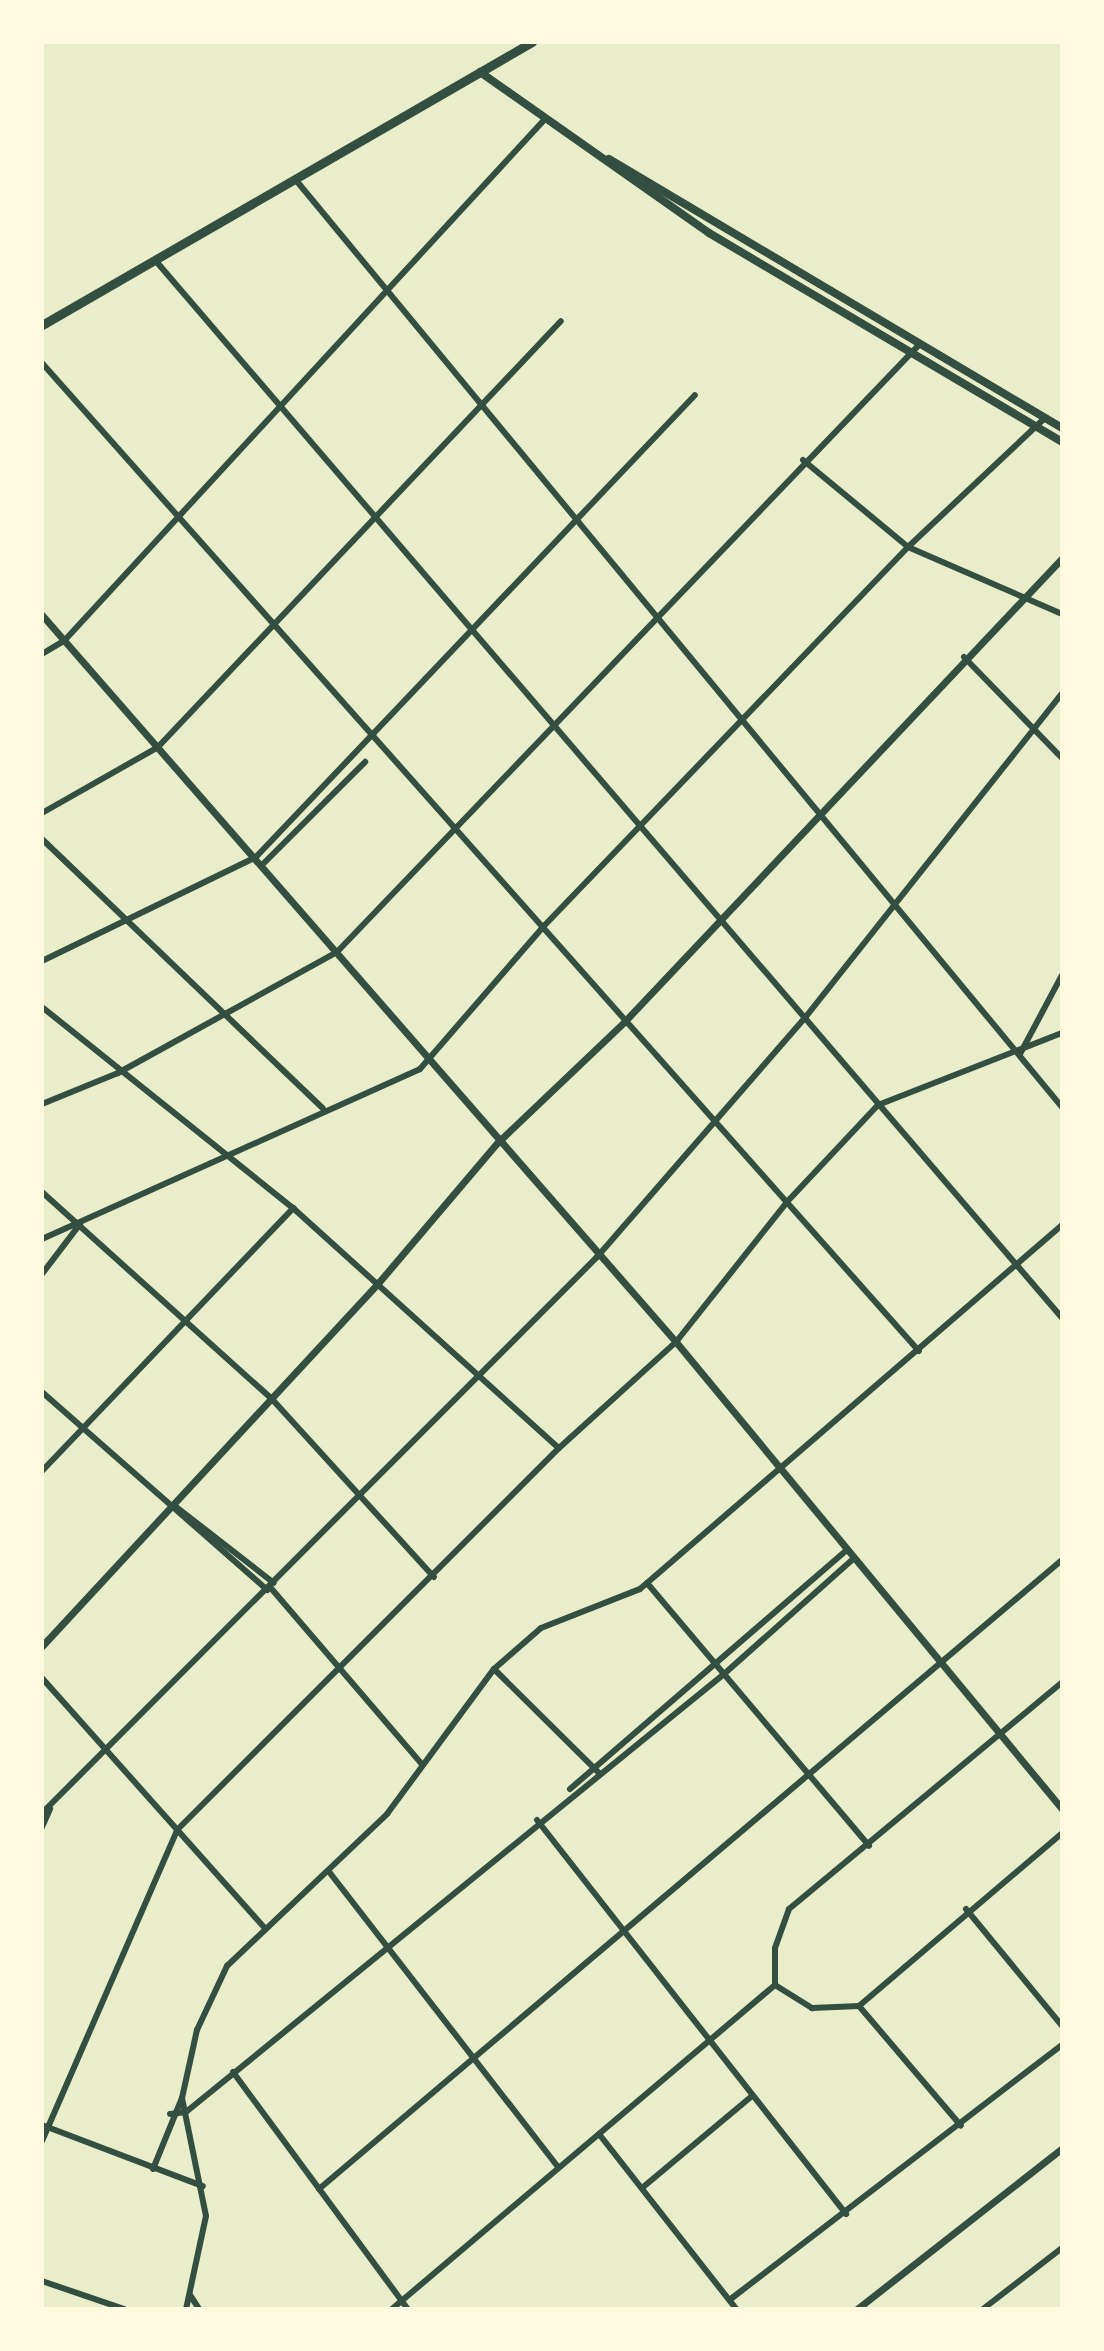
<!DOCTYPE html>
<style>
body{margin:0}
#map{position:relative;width:1104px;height:2351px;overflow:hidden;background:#e9edc9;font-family:Barlow,sans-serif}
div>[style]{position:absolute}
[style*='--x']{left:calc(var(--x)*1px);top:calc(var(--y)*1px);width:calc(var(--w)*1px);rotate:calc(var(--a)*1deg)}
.minor>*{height:6px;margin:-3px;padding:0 3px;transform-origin:3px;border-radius:3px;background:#344e41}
.tertiary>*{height:7px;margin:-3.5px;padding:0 3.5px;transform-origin:3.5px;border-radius:3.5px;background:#344e41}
.secondary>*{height:8px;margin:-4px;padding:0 4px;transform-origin:4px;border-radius:4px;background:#344e41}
.trunk>*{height:9px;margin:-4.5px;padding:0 4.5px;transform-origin:4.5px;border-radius:4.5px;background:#344e41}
span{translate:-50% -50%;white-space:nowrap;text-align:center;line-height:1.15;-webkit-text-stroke:8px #fefae0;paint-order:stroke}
.frame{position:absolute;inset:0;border:44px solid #fefae0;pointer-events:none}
</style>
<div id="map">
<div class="minor">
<i style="--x:295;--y:179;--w:1204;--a:50.43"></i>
<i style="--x:155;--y:260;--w:1394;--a:49.39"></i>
<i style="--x:42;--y:363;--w:1321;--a:48.41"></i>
<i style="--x:803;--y:460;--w:136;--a:39.6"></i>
<i style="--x:908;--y:547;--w:168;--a:23.5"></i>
<i style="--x:42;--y:654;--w:26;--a:-31"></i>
<i style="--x:64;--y:641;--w:711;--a:-47.34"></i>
<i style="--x:964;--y:657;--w:141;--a:45.9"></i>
<i style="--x:42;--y:813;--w:133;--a:-29.6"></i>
<i style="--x:158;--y:747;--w:586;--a:-46.59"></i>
<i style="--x:42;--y:839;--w:389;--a:43.8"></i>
<i style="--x:262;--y:865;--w:146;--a:-45"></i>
<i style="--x:42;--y:961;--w:238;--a:-25.9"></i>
<i style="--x:256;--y:857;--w:637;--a:-46.46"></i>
<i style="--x:42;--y:1007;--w:322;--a:38.7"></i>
<i style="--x:293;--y:1208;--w:358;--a:42.1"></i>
<i style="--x:1020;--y:1054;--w:89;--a:-62"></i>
<i style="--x:42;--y:1104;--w:82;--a:-22.2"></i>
<i style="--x:118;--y:1073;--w:250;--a:-28.9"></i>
<i style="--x:337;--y:952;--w:840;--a:-46.21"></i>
<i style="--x:42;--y:1192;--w:308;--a:42"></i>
<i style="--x:271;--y:1398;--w:242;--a:47.7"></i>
<i style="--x:42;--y:1239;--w:414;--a:-24.2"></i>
<i style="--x:420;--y:1069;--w:186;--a:-49.1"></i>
<i style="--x:542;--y:928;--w:528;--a:-46.15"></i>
<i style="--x:908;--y:547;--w:187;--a:-43.3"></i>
<i style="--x:42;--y:1274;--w:63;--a:-52.8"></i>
<i style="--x:42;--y:1392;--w:300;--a:41.3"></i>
<i style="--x:42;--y:1471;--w:364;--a:-46.3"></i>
<i style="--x:175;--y:1506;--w:125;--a:37.9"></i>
<i style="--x:647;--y:1583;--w:344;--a:49.8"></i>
<i style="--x:270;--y:1587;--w:232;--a:49.4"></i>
<i style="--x:494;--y:1669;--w:149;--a:44.7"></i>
<i style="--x:42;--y:1678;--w:335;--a:48.3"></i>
<i style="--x:570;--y:1789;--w:366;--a:-40.8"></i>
<i style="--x:42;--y:1813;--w:786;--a:-45.05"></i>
<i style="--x:597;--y:1257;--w:315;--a:-49"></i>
<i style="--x:804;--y:1019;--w:416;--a:-51.6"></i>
<i style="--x:537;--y:1820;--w:501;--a:51.89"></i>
<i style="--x:42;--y:1827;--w:20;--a:-66"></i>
<i style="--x:330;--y:1873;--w:373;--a:52.2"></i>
<i style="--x:966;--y:1909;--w:151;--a:50.6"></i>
<i style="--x:775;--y:1985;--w:37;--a:-90"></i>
<i style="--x:775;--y:1948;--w:41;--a:-70.3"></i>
<i style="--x:789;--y:1909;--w:355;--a:-39.7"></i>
<i style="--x:775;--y:1985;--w:44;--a:31.9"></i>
<i style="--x:812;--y:2008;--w:47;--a:-2.4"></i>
<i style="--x:859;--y:2006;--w:267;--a:-40.4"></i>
<i style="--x:859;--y:2006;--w:157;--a:49.6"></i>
<i style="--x:233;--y:2072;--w:295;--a:53.6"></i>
<i style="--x:182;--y:2098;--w:120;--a:78.5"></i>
<i style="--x:206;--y:2216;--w:95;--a:102.1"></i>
<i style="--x:170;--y:2114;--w:16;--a:-7"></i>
<i style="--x:186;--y:2112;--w:694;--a:-39.15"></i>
<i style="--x:724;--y:1674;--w:174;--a:-41.7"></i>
<i style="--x:42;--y:2125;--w:172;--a:20.8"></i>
<i style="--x:599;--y:2134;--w:222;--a:51.9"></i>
<i style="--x:42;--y:2141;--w:339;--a:-66.5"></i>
<i style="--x:177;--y:1830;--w:540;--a:-45"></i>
<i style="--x:559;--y:1448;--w:158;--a:-42.2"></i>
<i style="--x:676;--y:1342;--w:177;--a:-51.6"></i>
<i style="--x:786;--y:1203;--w:134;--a:-46.8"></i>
<i style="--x:878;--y:1105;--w:198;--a:-21.4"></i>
<i style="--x:153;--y:2169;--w:77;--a:-67.8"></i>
<i style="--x:182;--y:2098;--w:70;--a:-77.6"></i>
<i style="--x:197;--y:2030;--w:71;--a:-64.9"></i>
<i style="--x:227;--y:1966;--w:221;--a:-43.5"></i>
<i style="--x:387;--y:1814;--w:180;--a:-53.6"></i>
<i style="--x:494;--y:1669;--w:62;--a:-41.1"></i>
<i style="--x:541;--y:1628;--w:106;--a:-21.5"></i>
<i style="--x:640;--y:1589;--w:557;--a:-40.78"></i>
<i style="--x:642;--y:2188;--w:143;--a:-39.9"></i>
<i style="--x:319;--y:2189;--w:973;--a:-40.25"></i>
<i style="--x:42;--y:2281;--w:87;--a:18.9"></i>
<i style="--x:190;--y:2295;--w:17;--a:57"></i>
<i style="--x:732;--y:2298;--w:416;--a:-37.5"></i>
<i style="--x:392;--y:2309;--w:502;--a:-40.23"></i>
<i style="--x:983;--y:2309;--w:100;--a:-37.7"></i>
</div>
<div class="tertiary">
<i style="--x:42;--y:615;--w:965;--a:48.91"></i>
<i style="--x:676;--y:1342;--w:606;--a:50.42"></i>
<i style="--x:42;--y:1646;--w:496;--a:-47.2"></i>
<i style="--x:379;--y:1282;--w:182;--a:-49.7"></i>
<i style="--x:497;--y:1143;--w:177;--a:-43.6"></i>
<i style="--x:625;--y:1021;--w:637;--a:-46.65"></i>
<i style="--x:857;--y:2309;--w:261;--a:-38.1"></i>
</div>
<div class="secondary">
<i style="--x:480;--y:72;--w:280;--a:35.1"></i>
<i style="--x:709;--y:233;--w:410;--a:30.6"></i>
<i style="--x:609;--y:159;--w:527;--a:30.7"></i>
</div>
<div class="trunk">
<i style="--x:42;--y:325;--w:566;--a:-30.01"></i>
</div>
<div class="frame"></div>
</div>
